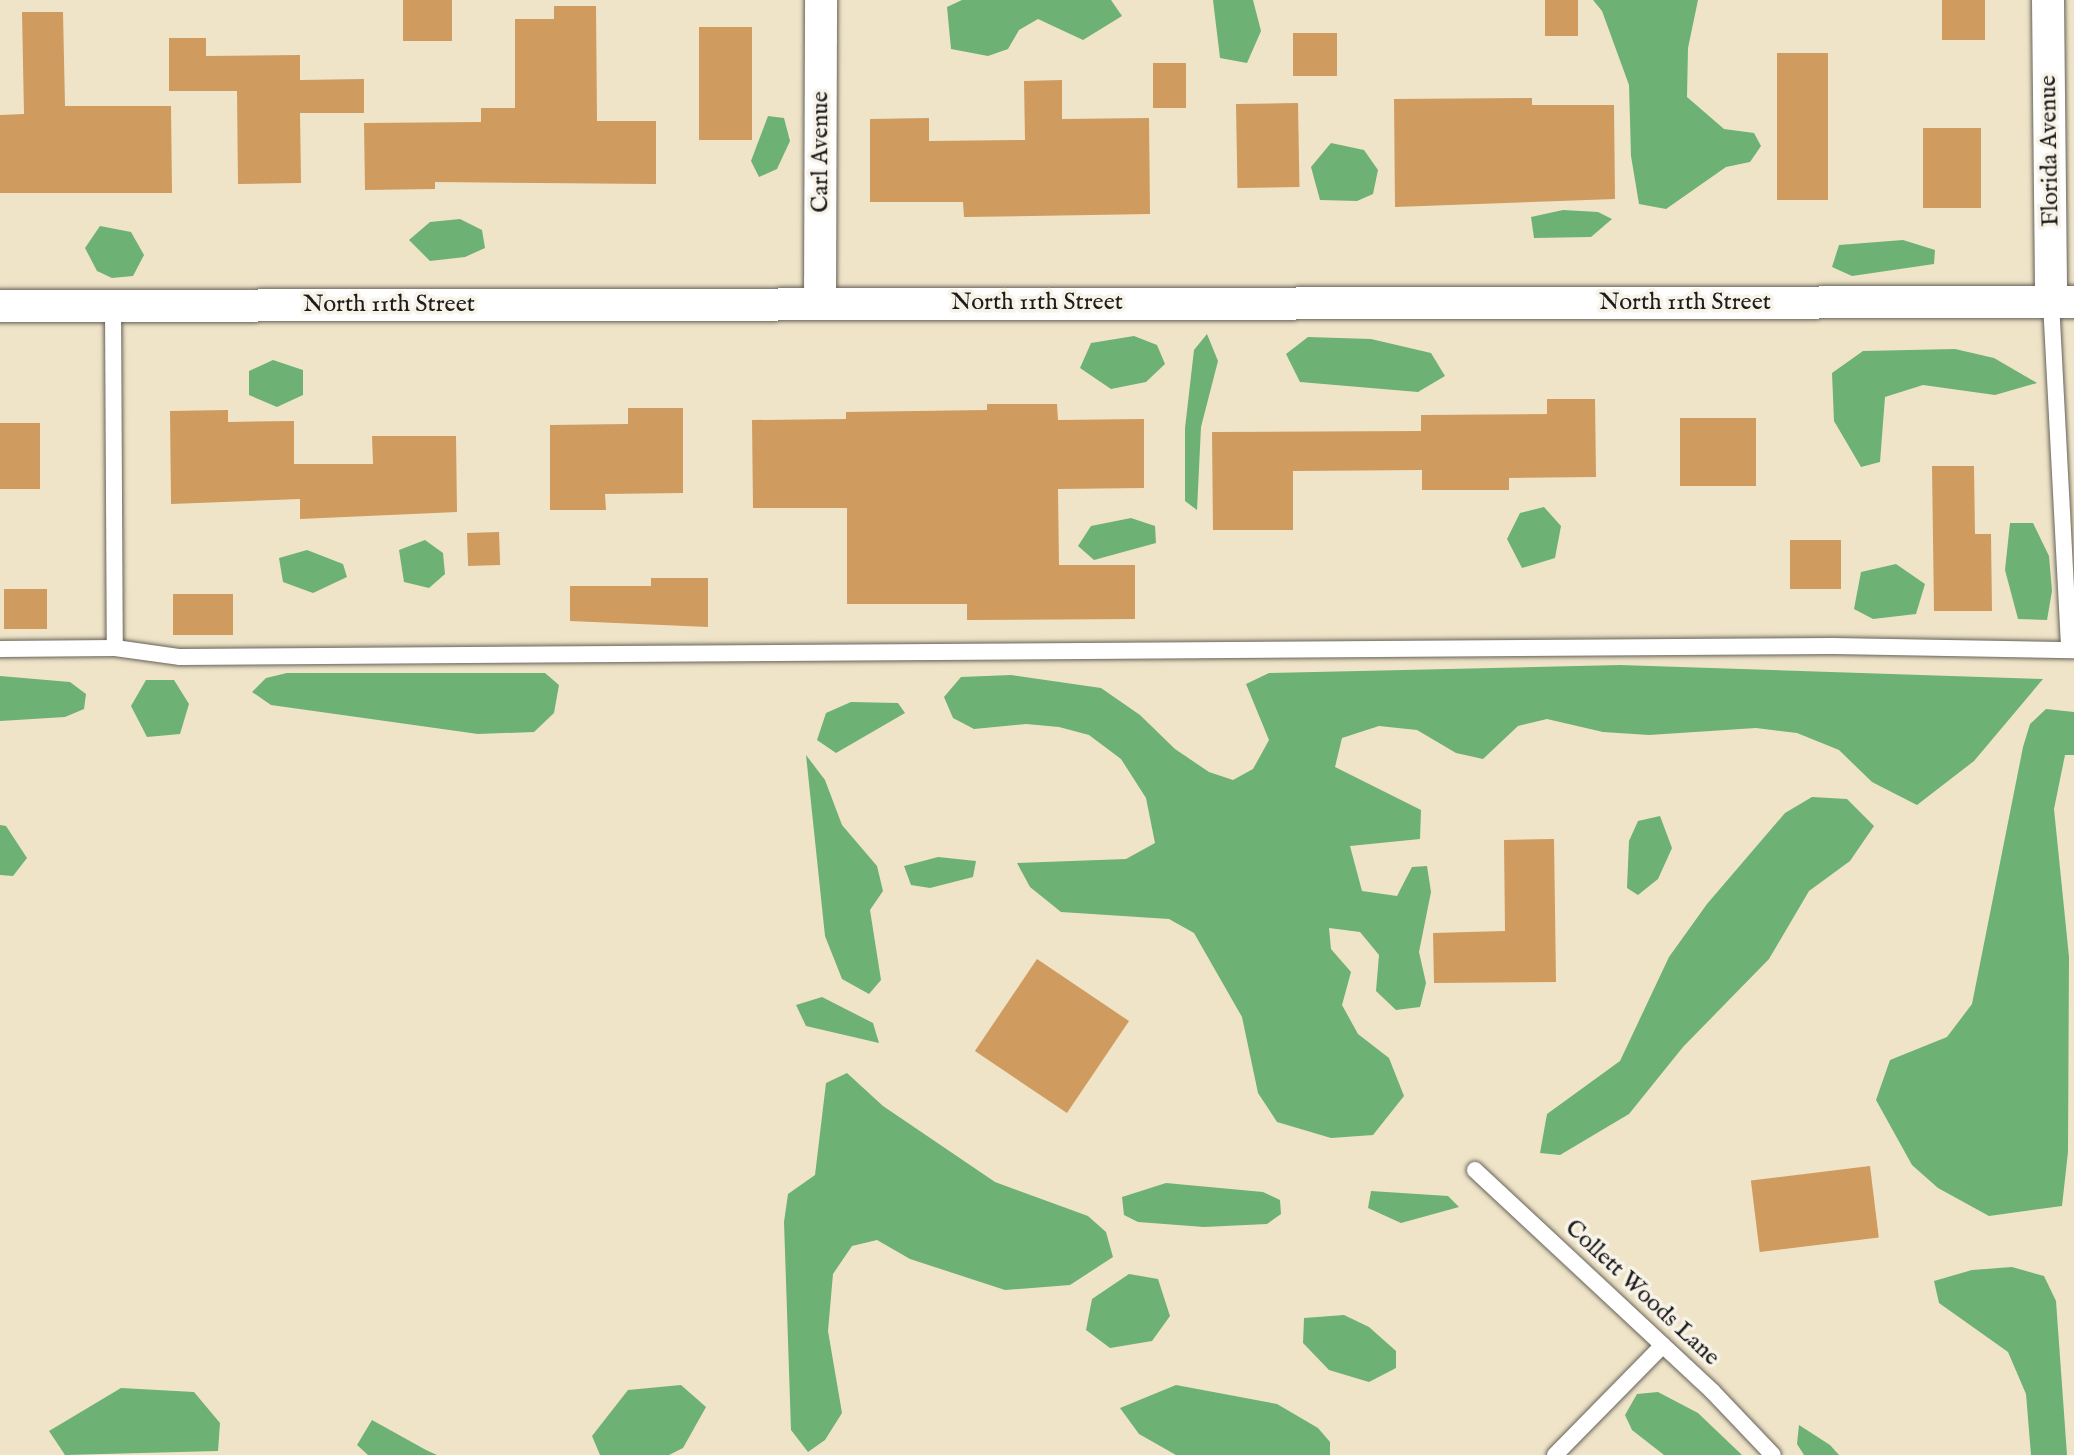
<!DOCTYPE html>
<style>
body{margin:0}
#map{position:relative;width:2074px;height:1455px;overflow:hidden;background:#efe4c8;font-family:"IM FELL English",serif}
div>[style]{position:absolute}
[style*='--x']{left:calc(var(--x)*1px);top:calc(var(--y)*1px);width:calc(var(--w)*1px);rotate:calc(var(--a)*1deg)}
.forest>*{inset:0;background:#6eb174}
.building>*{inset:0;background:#cf9b5e;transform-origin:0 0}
.roads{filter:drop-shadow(0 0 2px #666258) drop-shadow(0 0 2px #666258)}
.lane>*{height:16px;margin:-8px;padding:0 8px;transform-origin:8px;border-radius:8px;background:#fff}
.street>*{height:32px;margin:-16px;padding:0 16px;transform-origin:16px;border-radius:16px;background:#fff}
span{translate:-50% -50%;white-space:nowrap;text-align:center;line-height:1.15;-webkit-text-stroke:7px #f7f3e8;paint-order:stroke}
.street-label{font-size:24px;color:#1c1c1c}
</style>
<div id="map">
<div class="forest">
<i style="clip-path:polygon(962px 0,1111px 0,1122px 16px,1083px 40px,1038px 19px,1019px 30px,1008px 49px,988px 56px,951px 49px,947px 7px)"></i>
<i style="clip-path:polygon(1213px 0,1253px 0,1261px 31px,1247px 63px,1220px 58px)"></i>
<i style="clip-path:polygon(1593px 0,1698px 0,1688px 48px,1687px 97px,1724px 129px,1754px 133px,1761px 146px,1750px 162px,1726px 167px,1666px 209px,1639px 204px,1631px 156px,1629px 85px,1602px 11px)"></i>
<i style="clip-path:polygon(768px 116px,784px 118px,790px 141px,777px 169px,759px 177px,751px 161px)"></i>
<i style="clip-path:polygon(1331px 143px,1364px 150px,1378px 170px,1373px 194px,1357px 201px,1320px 200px,1311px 167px)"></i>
<i style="clip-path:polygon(1563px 210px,1598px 212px,1612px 219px,1591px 237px,1534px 238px,1531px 217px)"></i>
<i style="clip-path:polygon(460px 219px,482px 230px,485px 248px,465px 257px,430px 261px,409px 240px,430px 222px)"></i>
<i style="clip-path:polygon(100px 226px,131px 232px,144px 255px,133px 276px,112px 278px,97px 271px,85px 248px)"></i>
<i style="clip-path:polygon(1903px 240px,1935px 250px,1934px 264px,1852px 276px,1832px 267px,1839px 245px)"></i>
<i style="clip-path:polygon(1207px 334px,1218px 361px,1201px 427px,1197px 510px,1185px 501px,1185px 428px,1194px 350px)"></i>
<i style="clip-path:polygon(1134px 336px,1157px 345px,1165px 364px,1146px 382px,1111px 389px,1080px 368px,1091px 343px)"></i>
<i style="clip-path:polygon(1308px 337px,1371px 339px,1431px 353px,1445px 376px,1418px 392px,1300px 382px,1286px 354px)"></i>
<i style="clip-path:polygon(1955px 349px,1994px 358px,2037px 383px,1995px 395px,1923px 385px,1885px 397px,1880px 462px,1861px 467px,1834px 421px,1832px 373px,1863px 351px)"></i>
<i style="clip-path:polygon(273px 360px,303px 370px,303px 395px,277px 407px,249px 395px,249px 371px)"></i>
<i style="clip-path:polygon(1544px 507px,1561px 526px,1555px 558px,1522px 568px,1507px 539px,1520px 513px)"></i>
<i style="clip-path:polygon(1131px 518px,1155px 526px,1156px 543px,1094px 560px,1078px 546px,1091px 526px)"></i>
<i style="clip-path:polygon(2010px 523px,2033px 523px,2049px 556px,2052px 591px,2047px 620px,2018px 619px,2005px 570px)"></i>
<i style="clip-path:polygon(425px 540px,443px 553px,445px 574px,429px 588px,404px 582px,399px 550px)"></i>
<i style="clip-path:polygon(307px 550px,343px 564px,347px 577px,313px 593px,283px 582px,279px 558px)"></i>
<i style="clip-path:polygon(1896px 564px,1925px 584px,1916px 614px,1873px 619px,1854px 609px,1861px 572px)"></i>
<i style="clip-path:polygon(1620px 665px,2043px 679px,1974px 761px,1917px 805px,1872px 782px,1839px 750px,1797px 733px,1756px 728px,1649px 735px,1603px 732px,1547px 719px,1518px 726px,1483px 759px,1456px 753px,1417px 730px,1379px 726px,1342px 738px,1335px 767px,1421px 810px,1420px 839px,1350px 846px,1362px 891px,1397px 896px,1412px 867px,1427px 866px,1431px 892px,1419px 952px,1426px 983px,1420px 1007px,1396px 1010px,1376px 991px,1379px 955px,1360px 932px,1329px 928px,1331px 949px,1351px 972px,1342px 1005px,1358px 1034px,1389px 1058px,1404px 1096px,1373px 1135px,1331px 1138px,1277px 1122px,1258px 1093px,1242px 1017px,1194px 933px,1169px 919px,1061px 912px,1030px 887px,1017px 863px,1126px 859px,1155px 843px,1146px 798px,1121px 759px,1089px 735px,1059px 727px,1026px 724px,974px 729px,953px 718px,944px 697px,961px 677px,1011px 675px,1101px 688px,1140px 715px,1175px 749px,1209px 772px,1233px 780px,1253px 769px,1269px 740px,1246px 684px,1269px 673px)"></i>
<i style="clip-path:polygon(287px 673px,545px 673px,559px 685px,554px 713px,534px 732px,478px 734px,271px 705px,252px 692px,266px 678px)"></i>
<i style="clip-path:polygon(0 676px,70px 682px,86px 694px,84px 709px,65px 717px,0 721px)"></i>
<i style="clip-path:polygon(146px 680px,174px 680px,189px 704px,180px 734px,147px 737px,131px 706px)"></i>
<i style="clip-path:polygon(851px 702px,898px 703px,905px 713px,836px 753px,817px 740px,826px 713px)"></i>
<i style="clip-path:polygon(2046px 709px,2074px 712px,2074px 755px,2065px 755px,2054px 809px,2069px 957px,2068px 1152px,2062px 1206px,1989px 1216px,1938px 1188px,1912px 1165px,1876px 1100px,1890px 1060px,1947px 1037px,1972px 1004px,2023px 747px,2030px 724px)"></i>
<i style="clip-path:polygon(806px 755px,825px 780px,842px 825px,877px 866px,883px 891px,870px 910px,881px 980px,869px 994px,842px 979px,825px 936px)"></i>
<i style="clip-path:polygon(1812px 797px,1847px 799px,1874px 826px,1850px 861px,1809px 891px,1769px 959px,1683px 1047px,1629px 1114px,1560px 1155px,1540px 1153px,1547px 1114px,1620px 1061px,1669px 957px,1707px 904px,1785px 813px)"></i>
<i style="clip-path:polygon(1660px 816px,1672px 848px,1658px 879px,1638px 895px,1627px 888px,1629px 841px,1638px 821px)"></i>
<i style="clip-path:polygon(0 825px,6px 826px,27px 858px,13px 876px,0 875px)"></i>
<i style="clip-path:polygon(938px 857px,976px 861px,973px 877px,930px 888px,911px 885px,904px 866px)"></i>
<i style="clip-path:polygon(822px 997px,873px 1023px,879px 1043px,806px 1026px,796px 1005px)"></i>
<i style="clip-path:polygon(847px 1073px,883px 1106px,995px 1182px,1088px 1216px,1106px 1232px,1113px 1257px,1070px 1285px,1005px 1290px,910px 1259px,877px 1240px,852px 1246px,833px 1274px,828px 1331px,842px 1413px,825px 1440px,808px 1452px,791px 1430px,784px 1222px,788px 1194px,815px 1175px,826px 1083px)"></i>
<i style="clip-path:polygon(1166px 1183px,1263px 1192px,1280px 1200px,1281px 1214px,1267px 1224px,1204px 1227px,1138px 1222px,1124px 1215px,1122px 1197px)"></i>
<i style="clip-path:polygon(1371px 1191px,1448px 1196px,1459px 1207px,1401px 1223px,1368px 1208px)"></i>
<i style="clip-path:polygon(2012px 1267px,2044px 1276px,2056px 1301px,2067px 1455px,2031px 1455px,2026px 1394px,2008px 1352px,1939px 1303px,1934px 1281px,1972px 1270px)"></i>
<i style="clip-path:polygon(1129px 1274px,1158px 1279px,1170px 1316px,1152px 1341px,1110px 1348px,1086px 1330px,1092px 1299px)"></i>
<i style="clip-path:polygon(1344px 1315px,1369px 1327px,1396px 1351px,1396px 1368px,1369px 1382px,1329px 1370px,1303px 1343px,1304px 1318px)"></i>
<i style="clip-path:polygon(681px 1385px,706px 1407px,683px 1448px,669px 1455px,600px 1455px,592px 1436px,628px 1390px)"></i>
<i style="clip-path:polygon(1176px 1385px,1277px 1404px,1318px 1428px,1330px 1442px,1330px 1455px,1176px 1455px,1139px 1434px,1120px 1408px)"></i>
<i style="clip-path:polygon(121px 1388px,194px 1392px,220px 1423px,218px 1451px,65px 1455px,49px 1431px)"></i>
<i style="clip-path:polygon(1658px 1392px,1698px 1413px,1742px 1455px,1664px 1455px,1632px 1430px,1625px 1415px,1637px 1394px)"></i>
<i style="clip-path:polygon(372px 1420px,426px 1450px,437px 1455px,368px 1455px,357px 1445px)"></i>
<i style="clip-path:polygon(1799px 1425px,1830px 1445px,1839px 1455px,1804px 1455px,1797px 1444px)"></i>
</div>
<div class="building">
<i style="left:403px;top:0;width:49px;height:41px"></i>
<i style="left:1545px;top:0;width:33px;height:36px"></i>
<i style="left:1942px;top:0;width:43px;height:40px"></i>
<i style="clip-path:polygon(554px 6px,596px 6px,597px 121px,656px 121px,656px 184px,435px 182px,435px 189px,365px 190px,364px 123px,481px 122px,481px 108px,515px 108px,515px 19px,554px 19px)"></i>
<i style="clip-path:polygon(22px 12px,63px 12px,65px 106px,171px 106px,172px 193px,0 193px,0 115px,24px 114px)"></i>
<i style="left:699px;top:27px;width:53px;height:113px"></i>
<i style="left:1293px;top:33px;width:44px;height:43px"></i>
<i style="clip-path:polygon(169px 38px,206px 38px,206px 56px,300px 55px,300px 80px,364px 79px,364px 113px,300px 113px,301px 183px,238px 184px,237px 91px,169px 91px)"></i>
<i style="left:1777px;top:53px;width:51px;height:147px"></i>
<i style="left:1153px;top:63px;width:33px;height:45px"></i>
<i style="clip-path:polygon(1062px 80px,1062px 119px,1149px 118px,1150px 214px,964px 217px,963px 202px,870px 202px,870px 119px,929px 118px,929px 141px,1025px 140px,1024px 81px)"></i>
<i style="clip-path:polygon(1532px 98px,1532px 105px,1614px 105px,1615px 199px,1395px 207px,1394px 99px)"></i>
<i style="left:1298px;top:103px;width:84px;height:62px;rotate:89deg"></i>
<i style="left:1923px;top:128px;width:58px;height:80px"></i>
<i style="clip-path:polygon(1547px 399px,1595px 399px,1596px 477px,1509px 478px,1509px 490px,1422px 490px,1422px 470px,1293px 471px,1293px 530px,1213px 530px,1212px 432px,1421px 431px,1421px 415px,1547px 414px)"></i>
<i style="clip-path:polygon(987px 404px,1057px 404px,1058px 420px,1144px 419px,1144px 488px,1058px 489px,1059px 565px,1135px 565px,1135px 619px,967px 620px,967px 604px,847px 604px,847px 508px,753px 508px,752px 420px,846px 419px,846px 412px,987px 410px)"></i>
<i style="clip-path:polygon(628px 408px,683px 408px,683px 493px,605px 494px,606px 510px,550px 510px,550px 425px,628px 424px)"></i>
<i style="clip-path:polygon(228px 410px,228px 422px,294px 421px,294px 464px,373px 464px,372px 436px,456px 436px,457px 512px,300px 519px,300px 499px,171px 504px,170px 411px)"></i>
<i style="left:1756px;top:418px;width:68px;height:76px;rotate:90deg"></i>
<i style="left:0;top:423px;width:40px;height:66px"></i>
<i style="clip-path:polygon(1932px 466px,1974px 466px,1975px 534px,1991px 534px,1992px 611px,1934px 611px)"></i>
<i style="left:499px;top:532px;width:33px;height:32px;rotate:88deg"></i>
<i style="left:1790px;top:540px;width:51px;height:49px"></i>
<i style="clip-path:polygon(651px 578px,708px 578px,708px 627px,570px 621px,570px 586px,651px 586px)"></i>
<i style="left:4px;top:589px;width:43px;height:40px"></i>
<i style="left:173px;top:594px;width:60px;height:41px"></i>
<i style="clip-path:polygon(1554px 839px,1556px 982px,1434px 983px,1433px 933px,1505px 931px,1504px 840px)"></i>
<i style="left:1037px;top:959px;width:111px;height:111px;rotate:34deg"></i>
<i style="left:1870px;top:1166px;width:72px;height:120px;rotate:83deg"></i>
</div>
<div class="roads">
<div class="lane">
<i style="--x:2051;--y:302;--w:348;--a:87"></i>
<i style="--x:113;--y:306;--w:342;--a:89.7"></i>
<i style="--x:0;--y:649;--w:115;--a:-0.5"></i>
<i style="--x:115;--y:648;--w:66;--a:7.9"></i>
<i style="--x:180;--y:657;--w:1653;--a:-0.38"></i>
<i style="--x:1833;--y:646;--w:241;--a:1"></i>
<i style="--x:1475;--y:1170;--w:324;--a:43"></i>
<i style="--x:1712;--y:1391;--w:88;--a:46.4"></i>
<i style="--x:1555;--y:1455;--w:154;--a:-45.5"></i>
</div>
<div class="street">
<i style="--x:2048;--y:0;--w:302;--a:89.4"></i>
<i style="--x:820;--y:303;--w:303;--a:-89.8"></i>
<i style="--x:0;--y:306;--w:2074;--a:-0.11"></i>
</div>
</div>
<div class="street-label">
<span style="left:2050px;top:151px;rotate:-91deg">Florida Avenue</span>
<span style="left:821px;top:152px;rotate:-90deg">Carl Avenue</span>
<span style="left:1037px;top:303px">North 11th Street</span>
<span style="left:1685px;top:303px">North 11th Street</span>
<span style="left:389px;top:305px">North 11th Street</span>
<span style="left:1642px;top:1293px;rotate:43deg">Collett Woods Lane</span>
</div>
</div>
